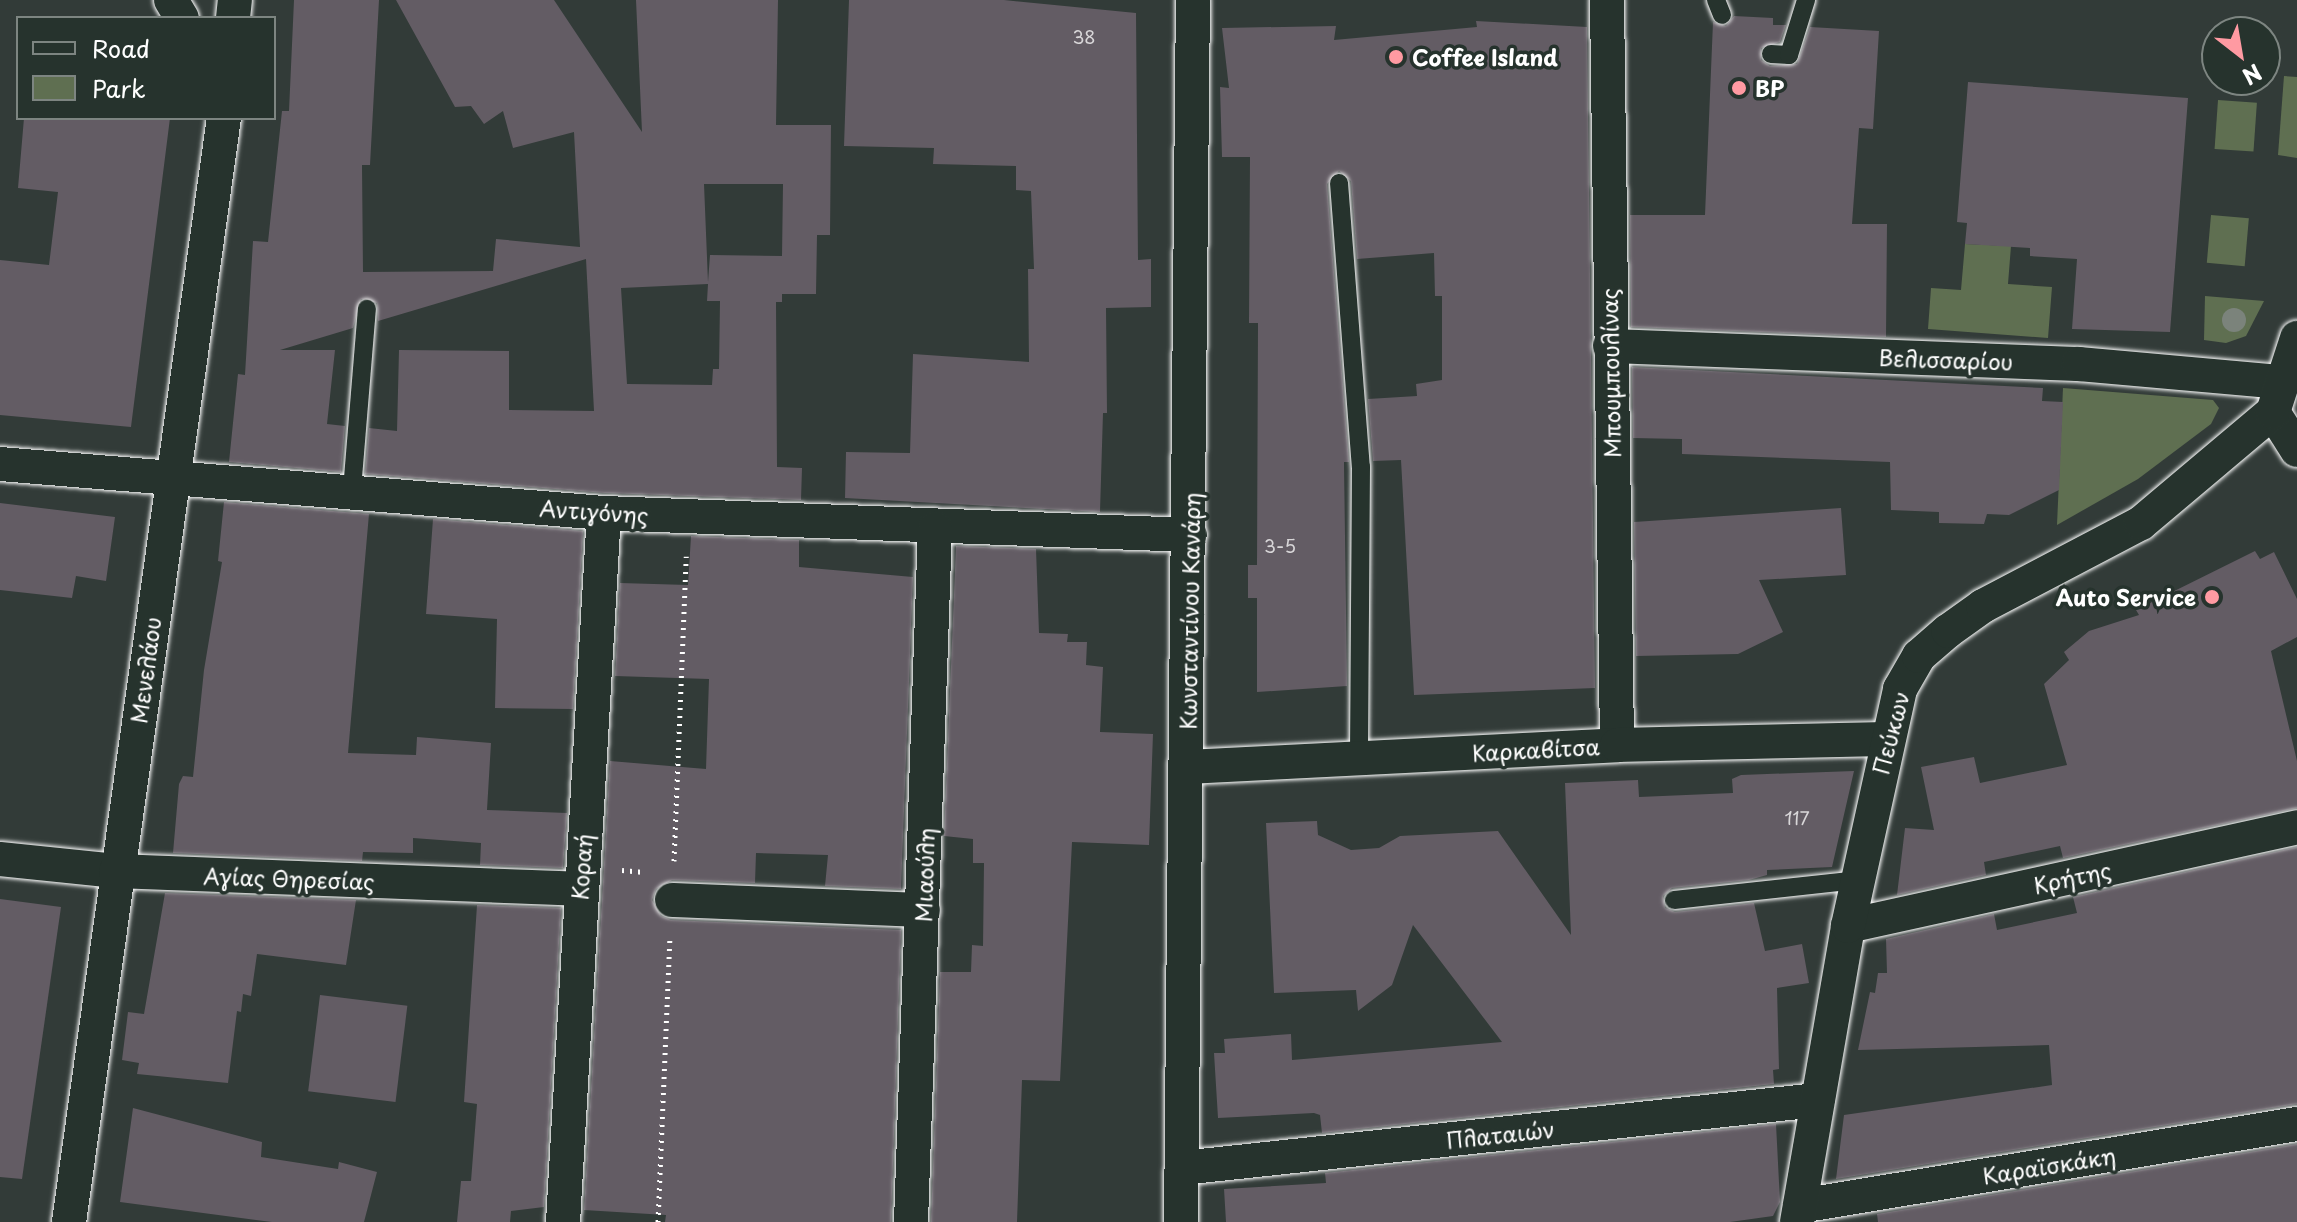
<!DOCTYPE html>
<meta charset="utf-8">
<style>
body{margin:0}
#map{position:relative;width:2297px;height:1222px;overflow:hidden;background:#323b38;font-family:"Playpen Sans",sans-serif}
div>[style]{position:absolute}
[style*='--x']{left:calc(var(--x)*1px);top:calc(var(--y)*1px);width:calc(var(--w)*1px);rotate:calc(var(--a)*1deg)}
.green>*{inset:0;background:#5f6f51;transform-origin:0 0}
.building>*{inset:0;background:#635c64;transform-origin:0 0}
.path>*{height:5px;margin-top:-2.5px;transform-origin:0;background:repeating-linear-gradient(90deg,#fff 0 2px,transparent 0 8px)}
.roads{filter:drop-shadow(0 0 2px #fff) drop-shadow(0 0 2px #fff)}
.lane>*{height:18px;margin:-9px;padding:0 9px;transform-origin:9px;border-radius:9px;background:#26332d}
.street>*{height:34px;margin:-17px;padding:0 17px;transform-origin:17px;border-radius:17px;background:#26332d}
.trees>*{width:24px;height:24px;margin:-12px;border-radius:50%;background:#7b837b}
.dots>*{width:22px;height:22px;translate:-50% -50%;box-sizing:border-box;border:4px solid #26332d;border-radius:50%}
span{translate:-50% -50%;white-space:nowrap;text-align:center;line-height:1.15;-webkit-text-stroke:7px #26332d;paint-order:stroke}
.number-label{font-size:18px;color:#d8d6d8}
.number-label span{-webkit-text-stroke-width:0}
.poi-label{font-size:22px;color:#fff;font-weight:700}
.left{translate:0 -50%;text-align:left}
.right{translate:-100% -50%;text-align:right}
.street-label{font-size:22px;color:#fff}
.legend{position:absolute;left:16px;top:16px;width:260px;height:104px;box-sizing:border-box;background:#26332d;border:2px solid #7d8581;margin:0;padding:10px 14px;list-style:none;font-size:24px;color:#fff}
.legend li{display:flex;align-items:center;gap:16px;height:40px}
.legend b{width:40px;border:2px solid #7d8581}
.north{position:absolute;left:2201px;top:16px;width:80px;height:80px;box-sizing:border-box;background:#26332d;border:2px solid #7d8581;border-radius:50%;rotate:149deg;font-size:22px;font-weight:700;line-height:32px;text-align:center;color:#fff}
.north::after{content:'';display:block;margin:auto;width:28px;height:36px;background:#ff9aa2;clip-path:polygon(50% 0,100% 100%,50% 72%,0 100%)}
</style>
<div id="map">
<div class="green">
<i style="clip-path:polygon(2284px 76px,2297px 77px,2297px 158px,2278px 155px)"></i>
<i style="left:2218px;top:100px;width:39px;height:49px;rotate:4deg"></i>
<i style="left:2211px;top:215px;width:38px;height:48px;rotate:5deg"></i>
<i style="clip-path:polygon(1965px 244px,2011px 246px,2008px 284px,2052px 287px,2048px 338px,1928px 329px,1931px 288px,1961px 290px)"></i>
<i style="clip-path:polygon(2205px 296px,2264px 301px,2246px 336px,2226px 343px,2204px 340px)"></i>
<i style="clip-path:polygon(2063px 388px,2213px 400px,2219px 408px,2211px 424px,2138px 479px,2057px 525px)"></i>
</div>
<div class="building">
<i style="clip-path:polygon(evenodd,294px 0,379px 0,370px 165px,362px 165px,363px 272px,493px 271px,496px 239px,580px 247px,574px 132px,513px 148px,503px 111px,484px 124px,471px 106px,455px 107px,396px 0,554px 0,642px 132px,636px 0,778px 0,776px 125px,831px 125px,830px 235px,817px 235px,816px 294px,782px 294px,782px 302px,776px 302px,777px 467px,802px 468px,801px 500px,605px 493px,365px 474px,369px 428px,397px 431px,399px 350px,509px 351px,509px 410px,594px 411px,586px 259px,378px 321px,377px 303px,361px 299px,353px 328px,280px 350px,335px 350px,327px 424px,345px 426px,341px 472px,229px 462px,238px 374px,245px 375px,253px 241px,268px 242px,282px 111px,289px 111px,294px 0,704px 184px,783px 184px,782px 256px,710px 255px,708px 282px,704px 184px,294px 0,708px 284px,707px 301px,720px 301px,719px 369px,713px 369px,712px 385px,627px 384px,621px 288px,708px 284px)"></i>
<i style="clip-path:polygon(849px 0,1004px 0,1136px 13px,1138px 260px,1151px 259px,1151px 307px,1106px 308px,1107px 413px,1103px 413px,1100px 512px,845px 498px,846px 452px,910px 453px,913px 354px,1029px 362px,1028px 269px,1034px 269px,1031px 191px,1016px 190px,1016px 166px,933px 164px,934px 148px,844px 146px)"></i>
<i style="clip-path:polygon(1734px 16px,1773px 18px,1773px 25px,1786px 25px,1780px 42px,1761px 48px,1761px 60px,1770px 66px,1797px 64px,1810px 27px,1879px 31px,1873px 129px,1859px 128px,1852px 224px,1887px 224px,1886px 337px,1631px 327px,1630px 215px,1705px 215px,1713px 22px,1726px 26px)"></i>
<i style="clip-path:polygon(1476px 21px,1587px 27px,1595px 688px,1414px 695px,1401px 460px,1373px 461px,1368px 399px,1417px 396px,1416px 384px,1442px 380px,1442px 296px,1435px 296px,1434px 253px,1357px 259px,1351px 181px,1339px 171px,1327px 184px,1349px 462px,1344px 462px,1347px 686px,1257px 692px,1257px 598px,1248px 598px,1248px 565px,1257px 565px,1258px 323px,1249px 323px,1250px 157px,1222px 157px,1220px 87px,1229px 88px,1222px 28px,1336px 26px,1334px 40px,1477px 27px)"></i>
<i style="clip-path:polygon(1968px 82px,2188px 98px,2170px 332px,2072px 329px,2077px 259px,2030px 256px,2030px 248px,1965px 244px,1967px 223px,1957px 222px)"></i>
<i style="clip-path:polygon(24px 118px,170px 118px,131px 427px,0 415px,0 260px,49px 265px,58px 192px,18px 188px)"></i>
<i style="clip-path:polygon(1632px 367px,2043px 388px,2042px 401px,2063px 402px,2059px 490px,2009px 515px,1987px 514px,1984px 524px,1939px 523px,1939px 512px,1891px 510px,1890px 462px,1682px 454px,1682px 439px,1633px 438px)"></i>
<i style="clip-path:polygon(224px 502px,369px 514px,348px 753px,416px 755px,417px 737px,491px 743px,487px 810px,567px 813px,563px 868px,480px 865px,481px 843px,413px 838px,413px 853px,363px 852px,362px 861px,173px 853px,179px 784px,183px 776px,193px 777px,204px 670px,222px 562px,218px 561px)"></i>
<i style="clip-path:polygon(0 503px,115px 517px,106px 581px,76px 576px,72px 598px,0 590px)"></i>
<i style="clip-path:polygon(1841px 508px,1846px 575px,1759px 580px,1783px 632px,1738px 654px,1636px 656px,1634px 522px)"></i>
<i style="clip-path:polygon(433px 519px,583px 531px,573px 709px,495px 708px,497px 619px,426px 614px)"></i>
<i style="clip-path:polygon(691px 536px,799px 540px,799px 567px,913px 577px,901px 889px,825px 886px,828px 855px,756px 853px,755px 883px,672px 880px,656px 889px,652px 900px,661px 916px,671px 920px,901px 930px,891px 1222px,665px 1222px,666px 1215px,584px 1210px,610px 761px,706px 769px,709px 679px,615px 676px,620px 583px,688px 585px)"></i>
<i style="clip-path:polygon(956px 546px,1036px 549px,1039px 633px,1068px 634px,1067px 642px,1087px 642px,1086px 665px,1103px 667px,1100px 732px,1153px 734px,1149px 845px,1072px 842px,1060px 1081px,1022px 1080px,1017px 1222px,931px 1222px,940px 972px,971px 972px,972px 945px,983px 946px,984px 863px,973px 863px,973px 839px,944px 836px)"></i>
<i style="clip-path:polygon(2255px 551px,2260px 559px,2274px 552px,2297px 599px,2297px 637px,2271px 651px,2297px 761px,2297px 808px,2063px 858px,2060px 846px,1984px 862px,1986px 875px,1897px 895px,1905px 828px,1934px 830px,1921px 767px,1974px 757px,1980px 783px,2067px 765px,2044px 684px,2069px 660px,2064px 652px,2089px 631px,2139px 615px,2136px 610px)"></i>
<i style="clip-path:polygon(1854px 771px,1832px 867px,1767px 870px,1767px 875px,1749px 880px,1672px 888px,1663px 896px,1665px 908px,1675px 912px,1754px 903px,1765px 951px,1802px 944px,1809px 983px,1777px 988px,1779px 1069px,1773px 1070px,1774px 1084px,1322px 1133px,1320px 1115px,1314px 1113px,1218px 1118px,1214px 1053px,1225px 1053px,1224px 1039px,1291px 1034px,1292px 1060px,1502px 1042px,1413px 925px,1392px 985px,1358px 1011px,1356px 990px,1274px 993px,1266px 823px,1317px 821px,1318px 835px,1351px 850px,1379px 848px,1400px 836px,1498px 831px,1571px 935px,1565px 783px,1638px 780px,1639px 797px,1733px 793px,1732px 779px,1741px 775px)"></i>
<i style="clip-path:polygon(2297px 847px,2297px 1104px,1836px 1179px,1844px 1115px,2052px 1085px,2049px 1045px,1858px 1050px,1870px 992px,1875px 993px,1878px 973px,1887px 973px,1886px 939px,1994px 914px,1997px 930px,2077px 913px,2073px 897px)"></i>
<i style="clip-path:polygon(165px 893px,356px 900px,346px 965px,257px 954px,251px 996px,243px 994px,241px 1012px,237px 1011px,228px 1083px,137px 1074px,139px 1063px,122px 1060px,128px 1012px,144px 1014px)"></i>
<i style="clip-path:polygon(0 899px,61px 907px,22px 1179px,0 1177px)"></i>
<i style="clip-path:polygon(477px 905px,561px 908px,544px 1207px,511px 1211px,510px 1222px,457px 1222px,461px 1181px,471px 1181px,477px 1104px,464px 1102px)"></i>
<i style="left:320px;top:995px;width:88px;height:97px;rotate:7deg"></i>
<i style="clip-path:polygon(133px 1108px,262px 1142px,261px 1157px,338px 1169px,339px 1162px,377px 1172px,364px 1222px,272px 1222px,120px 1202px)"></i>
<i style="clip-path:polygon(1776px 1124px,1780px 1202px,1773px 1216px,1730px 1222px,1226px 1222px,1224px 1189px,1326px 1183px,1325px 1173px)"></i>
<i style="clip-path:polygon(2297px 1144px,2297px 1222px,1878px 1222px,1877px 1214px)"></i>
</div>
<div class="path">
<i style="--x:674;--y:861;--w:305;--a:-87.7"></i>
<i style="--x:622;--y:870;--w:22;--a:5"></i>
<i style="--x:658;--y:1222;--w:283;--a:-87.6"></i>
</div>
<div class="roads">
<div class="lane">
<i style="--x:1716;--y:0;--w:16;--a:68"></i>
<i style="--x:1771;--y:54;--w:18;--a:3"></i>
<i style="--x:1789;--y:55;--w:58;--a:-72.8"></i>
<i style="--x:1339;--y:183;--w:285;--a:85.6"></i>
<i style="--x:1361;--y:467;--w:291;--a:90.4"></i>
<i style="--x:352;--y:490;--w:182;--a:-85.3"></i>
<i style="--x:1674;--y:900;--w:184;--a:-6.2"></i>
</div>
<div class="street">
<i style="--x:171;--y:0;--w:21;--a:59"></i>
<i style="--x:1607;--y:0;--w:745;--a:89.23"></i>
<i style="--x:233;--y:18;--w:18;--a:-84"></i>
<i style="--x:1610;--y:346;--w:469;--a:2.2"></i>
<i style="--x:2079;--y:364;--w:204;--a:5.1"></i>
<i style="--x:2273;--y:412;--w:45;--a:57.7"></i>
<i style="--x:0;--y:464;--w:606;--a:4.64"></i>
<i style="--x:604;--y:513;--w:586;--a:2.15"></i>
<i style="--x:1187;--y:767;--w:431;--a:-2.9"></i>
<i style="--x:1617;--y:745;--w:268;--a:-1.3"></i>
<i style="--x:0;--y:859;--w:117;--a:5.9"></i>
<i style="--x:116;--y:871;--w:463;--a:2.2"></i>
<i style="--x:672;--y:900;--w:251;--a:2.3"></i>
<i style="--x:1848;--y:926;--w:460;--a:-12.4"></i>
<i style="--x:1182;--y:1168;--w:639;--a:-6.11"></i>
<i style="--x:1800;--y:1206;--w:504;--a:-9.37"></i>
<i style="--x:69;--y:1222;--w:1115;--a:-82.01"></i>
<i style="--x:563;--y:1222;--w:710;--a:-86.69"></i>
<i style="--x:911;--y:1222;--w:694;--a:-88.02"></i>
<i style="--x:1181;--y:1222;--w:1222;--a:-89.44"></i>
<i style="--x:1797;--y:1222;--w:300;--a:-80.2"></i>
<i style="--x:1848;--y:926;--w:243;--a:-77.6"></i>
<i style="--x:1900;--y:689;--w:38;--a:-60"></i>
<i style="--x:1919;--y:656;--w:38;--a:-41"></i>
<i style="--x:1948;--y:631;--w:43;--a:-35.5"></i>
<i style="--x:1983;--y:606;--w:178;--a:-27.7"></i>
<i style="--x:2141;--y:523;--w:172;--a:-40.1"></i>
<i style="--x:2273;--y:412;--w:78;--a:-72"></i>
</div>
</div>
<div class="trees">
<i style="left:2234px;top:320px"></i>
</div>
<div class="dots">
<i style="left:1396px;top:57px;background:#ff9aa2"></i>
<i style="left:1739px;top:88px;background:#ff9aa2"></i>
<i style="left:2212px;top:597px;background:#ff9aa2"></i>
</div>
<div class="number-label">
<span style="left:1084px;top:37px">38</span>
<span style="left:1280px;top:546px">3-5</span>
<span style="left:1797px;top:818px">117</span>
</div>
<div class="poi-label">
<span class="left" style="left:1412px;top:57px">Coffee Island</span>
<span class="left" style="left:1755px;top:88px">BP</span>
<span class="right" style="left:2196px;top:597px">Auto Service</span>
</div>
<div class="street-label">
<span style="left:1946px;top:359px;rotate:2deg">Βελισσαρίου</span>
<span style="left:1610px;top:373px;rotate:-91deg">Μπουμπουλίνας</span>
<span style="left:594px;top:511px;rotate:4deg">Αντιγόνης</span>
<span style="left:1189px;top:611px;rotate:-89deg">Κωνσταντίνου Κανάρη</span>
<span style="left:145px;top:670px;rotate:-82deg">Μενελάου</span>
<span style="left:1890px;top:733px;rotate:-75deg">Πεύκων</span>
<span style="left:1536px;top:749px;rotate:-3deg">Καρκαβίτσα</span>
<span style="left:581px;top:867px;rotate:-86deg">Κοραή</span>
<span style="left:924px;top:875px;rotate:-88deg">Μιαούλη</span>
<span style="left:2072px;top:877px;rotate:-12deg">Κρήτης</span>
<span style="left:289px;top:878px;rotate:2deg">Αγίας Θηρεσίας</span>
<span style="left:1500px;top:1134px;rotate:-6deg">Πλαταιών</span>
<span style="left:2049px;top:1165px;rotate:-9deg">Καραϊσκάκη</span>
</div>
<ul class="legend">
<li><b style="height:10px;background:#26332d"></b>Road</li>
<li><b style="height:22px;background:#5f6f51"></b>Park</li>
</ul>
<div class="north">N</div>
</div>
